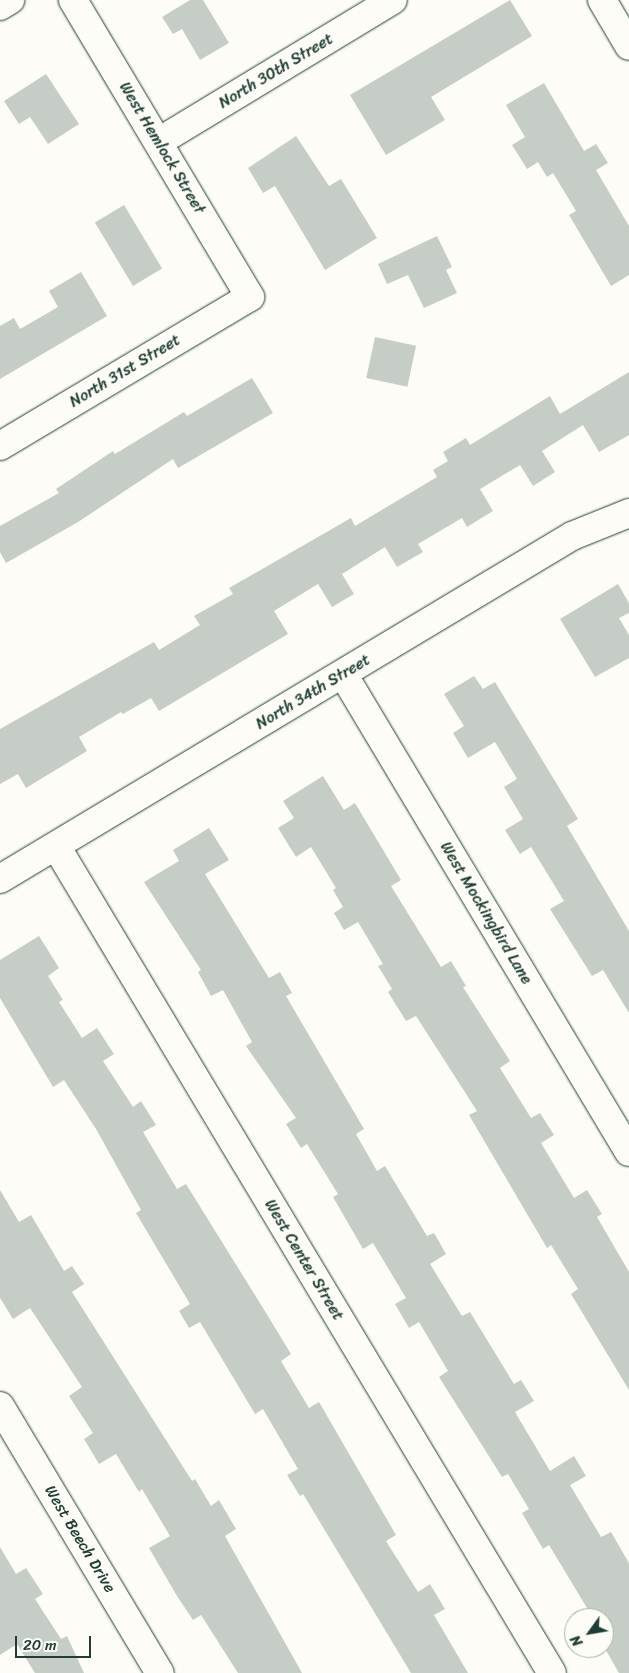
<!DOCTYPE html>
<style>
body{margin:0}
#map{position:relative;width:629px;height:1673px;overflow:hidden;background:#fdfcf7;font-family:Sriracha,sans-serif}
div>[style]{position:absolute}
[style*='--x']{left:calc(var(--x)*1px);top:calc(var(--y)*1px);width:calc(var(--w)*1px);rotate:calc(var(--a)*1deg)}
.building>*{inset:0;background:#c6cdc7;transform-origin:0 0}
.roads{filter:drop-shadow(0 0 1px #1f3d34) drop-shadow(0 0 1px #1f3d34)}
.street>*{height:28px;margin:-14px;padding:0 14px;transform-origin:14px;border-radius:14px;background:#fdfcf7}
.secondary>*{height:28px;margin:-14px;padding:0 14px;transform-origin:14px;border-radius:14px;background:#fdfcf7}
span{translate:-50% -50%;white-space:nowrap;text-align:center;line-height:1.15;-webkit-text-stroke:4.5px #fdfcf7;paint-order:stroke}
.street-label{font-size:16px;color:#1f3d34}
.north{position:absolute;left:564px;top:1608px;width:50px;height:50px;box-sizing:border-box;background:#fdfcf7;border:1px solid #a4b0a9;border-radius:50%;rotate:238deg;font-size:14px;font-weight:700;line-height:20px;text-align:center;color:#1f3d34}
.north::after{content:'';display:block;margin:auto;width:18px;height:22px;background:#1f3d34;clip-path:polygon(50% 0,100% 100%,50% 72%,0 100%)}
.scale{position:absolute;left:15px;top:1636px;width:76px;height:22px;box-sizing:border-box;border:2px solid #1f3d34;border-top:0;padding-left:6px;font-size:15px;line-height:18px;white-space:nowrap;color:#1f3d34;-webkit-text-stroke:4px #fdfcf7;paint-order:stroke}
</style>
<div id="map">
<div class="building">
<i style="clip-path:polygon(190px 0,203px 0,229px 43px,200px 60px,182px 29px,173px 34px,162px 17px)"></i>
<i style="clip-path:polygon(510px 0,532px 36px,431px 97px,445px 120px,386px 155px,350px 95px)"></i>
<i style="clip-path:polygon(46px 74px,79px 124px,48px 144px,30px 117px,19px 124px,4px 101px)"></i>
<i style="clip-path:polygon(544px 83px,584px 151px,596px 144px,608px 163px,596px 170px,629px 226px,629px 275px,611px 286px,569px 215px,576px 211px,553px 173px,547px 177px,538px 162px,527px 169px,512px 145px,525px 137px,506px 105px)"></i>
<i style="clip-path:polygon(296px 136px,329px 186px,341px 179px,377px 238px,325px 270px,275px 186px,263px 193px,248px 168px)"></i>
<i style="left:124px;top:205px;width:74px;height:34px;rotate:59deg"></i>
<i style="clip-path:polygon(437px 236px,452px 267px,446px 270px,457px 293px,424px 308px,408px 275px,387px 284px,378px 264px)"></i>
<i style="clip-path:polygon(81px 272px,107px 316px,0 379px,0 326px,14px 318px,20px 329px,58px 307px,49px 291px)"></i>
<i style="left:375px;top:337px;width:42px;height:42px;rotate:12deg"></i>
<i style="clip-path:polygon(629px 372px,629px 435px,599px 452px,583px 425px,542px 451px,555px 472px,533px 486px,520px 465px,480px 489px,493px 511px,467px 527px,462px 518px,418px 544px,423px 552px,397px 567px,385px 547px,342px 574px,354px 594px,332px 607px,318px 584px,274px 611px,288px 634px,159px 711px,151px 698px,123px 714px,121px 712px,79px 737px,87px 751px,26px 788px,18px 774px,0 784px,0 729px,154px 642px,159px 650px,200px 625px,194px 616px,233px 594px,229px 588px,351px 518px,355px 526px,437px 477px,433px 470px,448px 461px,443px 452px,466px 438px,470px 445px,550px 396px,560px 414px)"></i>
<i style="clip-path:polygon(252px 378px,273px 413px,178px 468px,173px 459px,78px 522px,6px 563px,0 552px,0 526px,59px 493px,56px 489px,113px 451px,115px 454px,184px 412px,187px 416px)"></i>
<i style="clip-path:polygon(618px 584px,629px 603px,629px 613px,619px 618px,629px 635px,629px 658px,595px 677px,560px 619px)"></i>
<i style="clip-path:polygon(474px 676px,483px 689px,495px 682px,578px 819px,567px 826px,629px 931px,629px 1013px,603px 970px,592px 976px,550px 909px,564px 901px,531px 847px,520px 854px,505px 830px,523px 819px,504px 787px,517px 779px,495px 742px,468px 758px,453px 733px,464px 726px,444px 694px)"></i>
<i style="clip-path:polygon(323px 776px,344px 810px,355px 803px,401px 880px,391px 886px,441px 967px,451px 961px,466px 986px,463px 987px,510px 1061px,500px 1068px,531px 1118px,540px 1113px,554px 1135px,541px 1143px,574px 1198px,587px 1190px,602px 1214px,597px 1217px,629px 1272px,629px 1390px,571px 1294px,578px 1289px,551px 1245px,547px 1248px,469px 1115px,477px 1111px,416px 1016px,406px 1021px,388px 992px,392px 989px,378px 966px,383px 964px,358px 922px,344px 930px,334px 913px,343px 907px,333px 890px,336px 888px,311px 847px,296px 857px,278px 828px,294px 818px,283px 801px)"></i>
<i style="clip-path:polygon(209px 828px,229px 860px,205px 874px,269px 978px,280px 972px,292px 993px,286px 996px,364px 1129px,356px 1134px,377px 1171px,385px 1166px,427px 1236px,434px 1233px,446px 1254px,430px 1264px,462px 1316px,470px 1312px,514px 1384px,521px 1380px,534px 1401px,515px 1412px,550px 1471px,574px 1456px,586px 1476px,570px 1485px,601px 1537px,611px 1532px,629px 1563px,629px 1673px,619px 1673px,604px 1647px,604px 1618px,593px 1618px,549px 1545px,543px 1549px,522px 1513px,529px 1509px,508px 1474px,502px 1477px,439px 1377px,448px 1371px,419px 1322px,409px 1328px,395px 1304px,406px 1298px,373px 1243px,363px 1249px,333px 1197px,338px 1194px,307px 1144px,301px 1148px,286px 1124px,296px 1118px,246px 1046px,252px 1042px,223px 990px,211px 996px,198px 972px,201px 970px,144px 882px,179px 861px,173px 850px)"></i>
<i style="clip-path:polygon(39px 936px,59px 968px,48px 976px,63px 1000px,59px 1002px,82px 1038px,97px 1028px,114px 1054px,103px 1061px,133px 1107px,141px 1101px,156px 1125px,143px 1132px,177px 1189px,186px 1184px,263px 1308px,291px 1354px,281px 1361px,309px 1408px,319px 1402px,396px 1535px,386px 1541px,418px 1592px,430px 1584px,445px 1609px,434px 1615px,468px 1673px,411px 1673px,303px 1494px,300px 1496px,287px 1475px,298px 1469px,263px 1409px,255px 1414px,200px 1322px,189px 1328px,179px 1311px,190px 1304px,136px 1213px,141px 1210px,96px 1129px,64px 1080px,53px 1087px,0 998px,0 960px)"></i>
<i style="clip-path:polygon(0 1190px,19px 1222px,31px 1215px,64px 1271px,72px 1266px,84px 1284px,72px 1292px,192px 1481px,195px 1479px,211px 1506px,219px 1500px,236px 1529px,225px 1536px,302px 1673px,238px 1673px,201px 1615px,193px 1620px,177px 1596px,149px 1548px,170px 1536px,142px 1489px,139px 1492px,116px 1454px,99px 1464px,84px 1439px,93px 1433px,69px 1396px,82px 1387px,30px 1308px,13px 1319px,0 1298px)"></i>
<i style="clip-path:polygon(0 1547px,16px 1574px,26px 1568px,43px 1594px,35px 1599px,61px 1639px,67px 1636px,84px 1673px,35px 1673px,17px 1644px,0 1655px)"></i>
</div>
<div class="roads">
<div class="street">
<i style="--x:0;--y:6;--w:12;--a:-31"></i>
<i style="--x:160;--y:141;--w:272;--a:-31.2"></i>
<i style="--x:0;--y:446;--w:291;--a:-30.8"></i>
<i style="--x:250;--y:297;--w:346;--a:-120.8"></i>
<i style="--x:343;--y:674;--w:557;--a:59.11"></i>
<i style="--x:56;--y:846;--w:964;--a:59.05"></i>
<i style="--x:0;--y:879;--w:667;--a:-30.95"></i>
<i style="--x:572;--y:536;--w:61;--a:-22"></i>
<i style="--x:0;--y:1406;--w:311;--a:59.1"></i>
</div>
<div class="secondary">
<i style="--x:602;--y:0;--w:53;--a:59.6"></i>
</div>
</div>
<div class="street-label">
<span style="left:276px;top:71px;rotate:-31deg">North 30th Street</span>
<span style="left:162px;top:148px;rotate:59deg">West Hemlock Street</span>
<span style="left:125px;top:371px;rotate:-31deg">North 31st Street</span>
<span style="left:313px;top:692px;rotate:-31deg">North 34th Street</span>
<span style="left:486px;top:913px;rotate:59deg">West Mockingbird Lane</span>
<span style="left:304px;top:1260px;rotate:59deg">West Center Street</span>
<span style="left:80px;top:1539px;rotate:59deg">West Beech Drive</span>
</div>
<div class="north">N</div>
<div class="scale">20 m</div>
</div>
